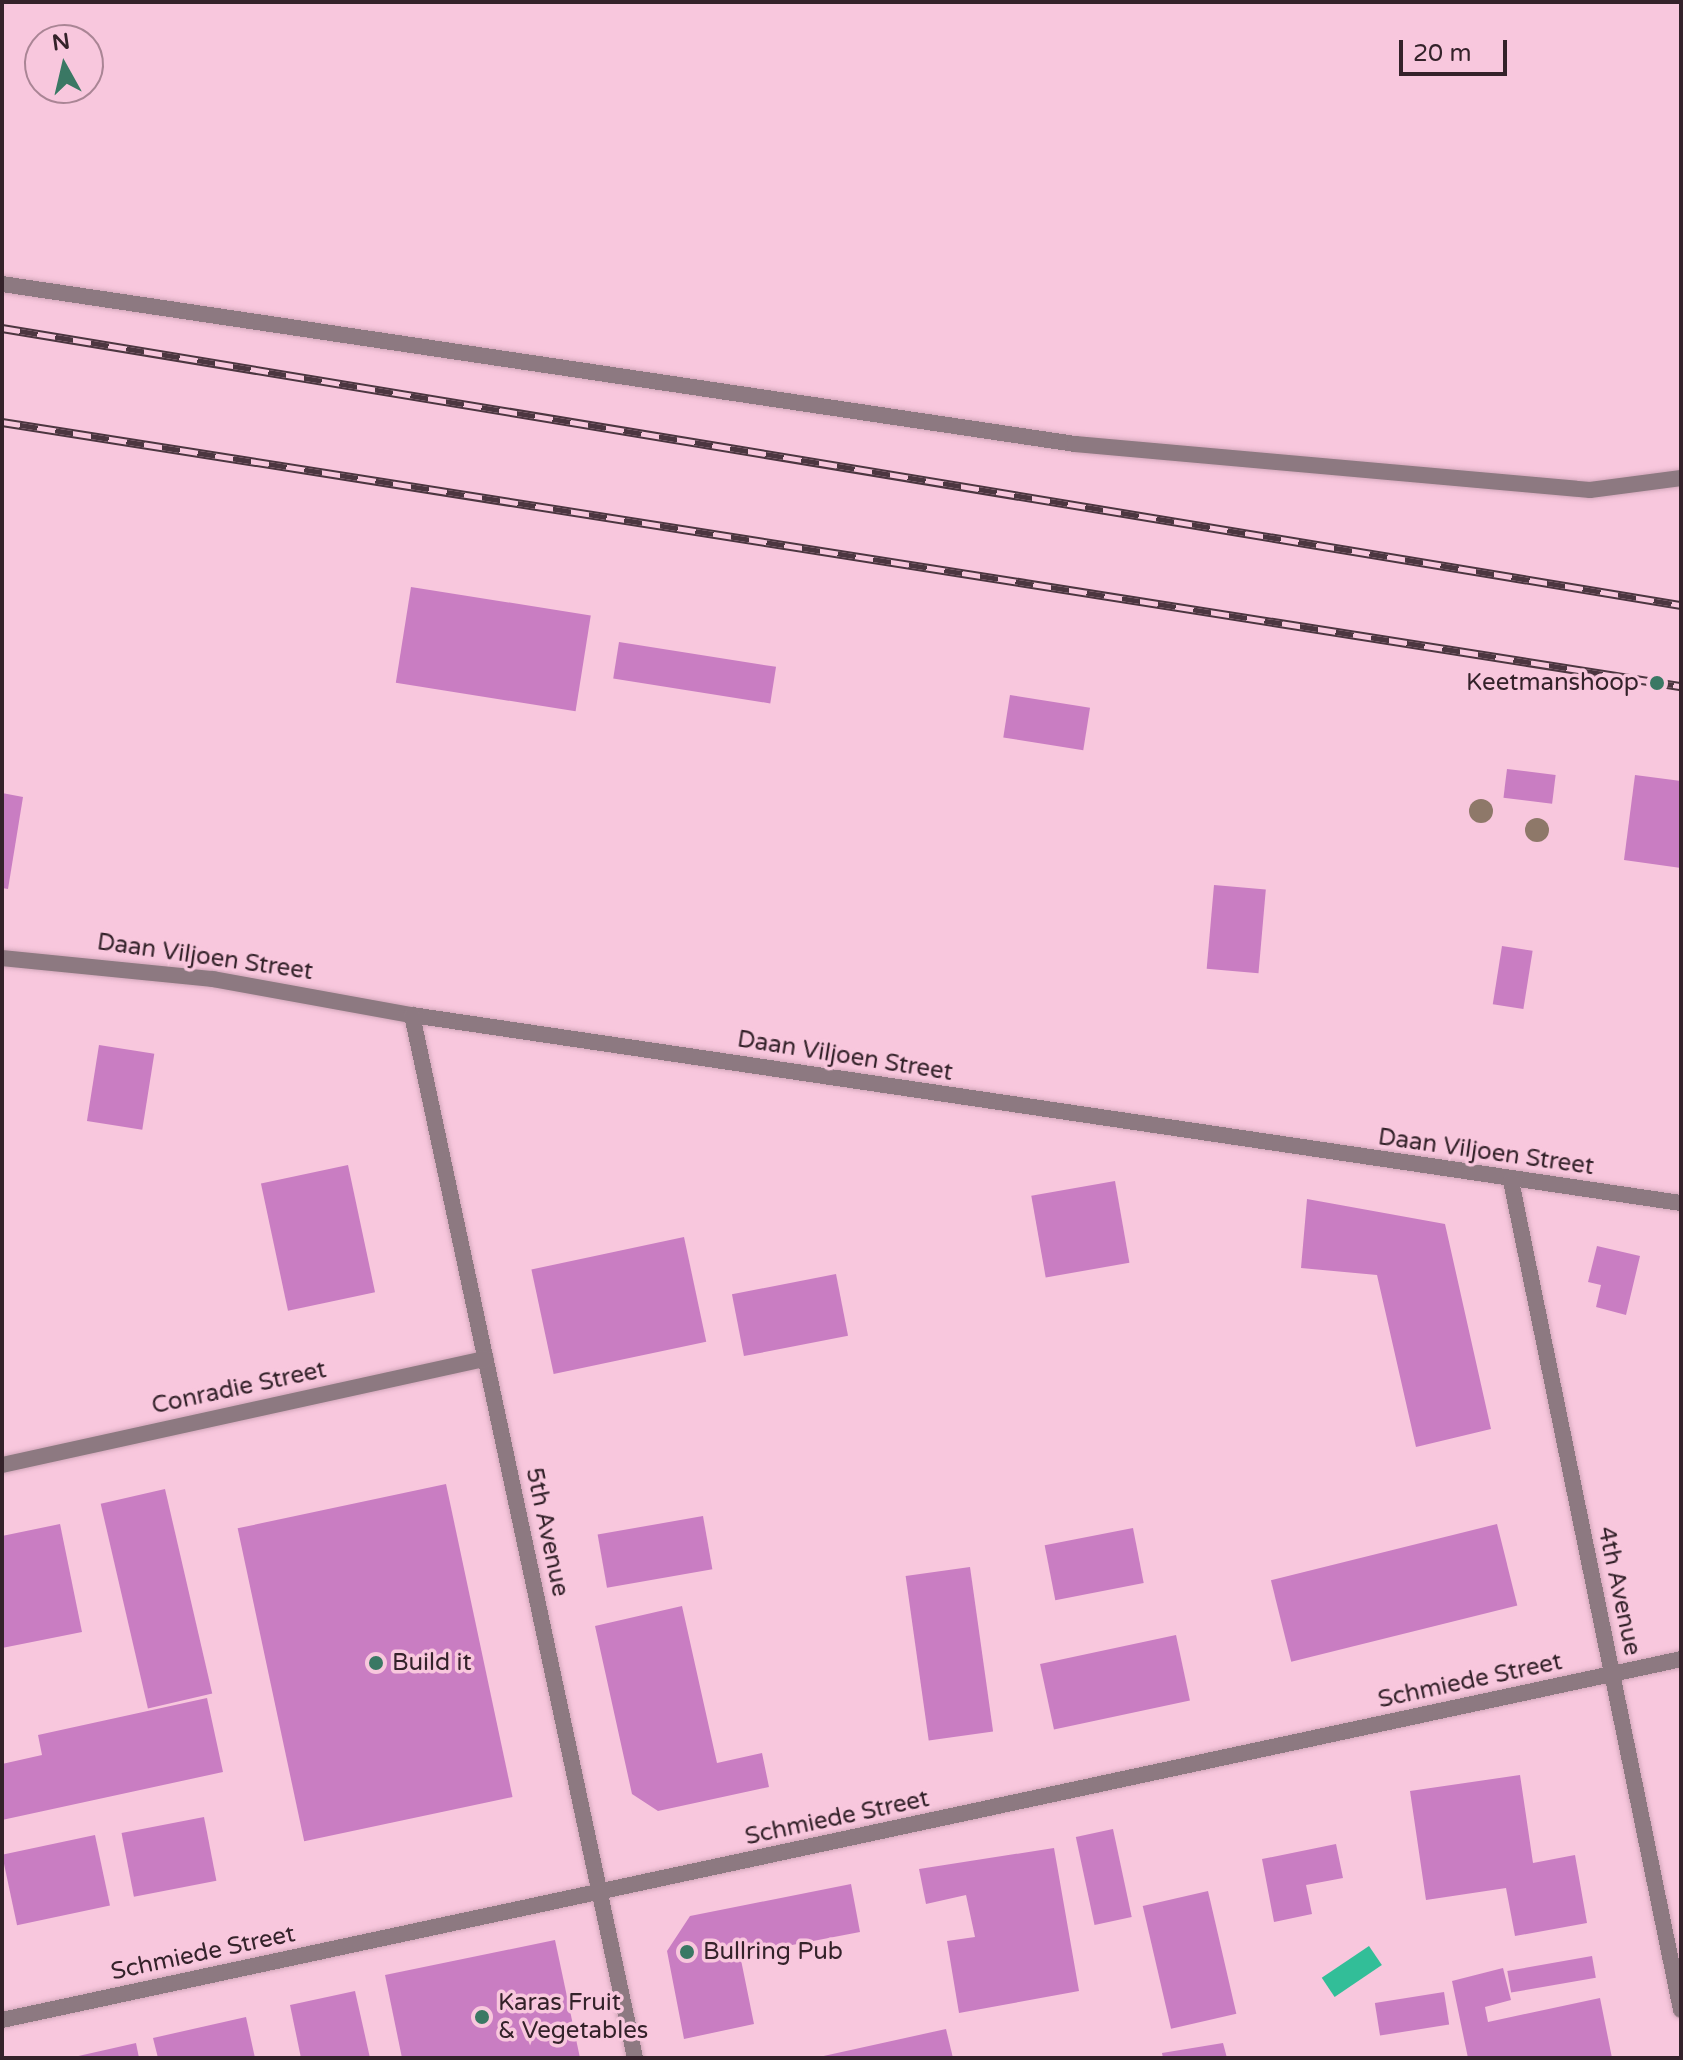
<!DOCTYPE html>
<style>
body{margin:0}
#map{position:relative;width:1683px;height:2060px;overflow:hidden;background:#f8c7dd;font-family:"Varela Round",sans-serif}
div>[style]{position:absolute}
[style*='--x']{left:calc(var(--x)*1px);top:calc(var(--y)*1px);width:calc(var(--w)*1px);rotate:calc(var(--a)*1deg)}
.water>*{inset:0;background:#32be98;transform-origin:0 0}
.building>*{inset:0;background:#c97dc2;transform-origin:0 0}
.roads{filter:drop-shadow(0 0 2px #d1a6b9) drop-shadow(0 0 2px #d1a6b9)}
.service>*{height:16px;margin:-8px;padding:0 8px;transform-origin:8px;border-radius:8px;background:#8d7981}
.minor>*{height:16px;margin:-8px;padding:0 8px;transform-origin:8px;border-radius:8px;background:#8d7981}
.rail>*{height:9px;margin-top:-4.5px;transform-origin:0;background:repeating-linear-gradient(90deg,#f8c7dd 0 18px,#4c3640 0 36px);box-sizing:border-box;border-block:2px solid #4c3640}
.trees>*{width:24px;height:24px;margin:-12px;border-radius:50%;background:#8e7869}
.dots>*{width:22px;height:22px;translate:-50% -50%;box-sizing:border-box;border:4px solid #f8c7dd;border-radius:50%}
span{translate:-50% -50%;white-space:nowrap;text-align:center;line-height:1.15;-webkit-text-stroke:7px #f8c7dd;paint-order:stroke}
.poi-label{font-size:24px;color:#34222a}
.right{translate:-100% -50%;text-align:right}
.left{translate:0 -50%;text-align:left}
.street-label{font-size:24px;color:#34222a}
.frame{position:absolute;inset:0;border:4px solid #34222a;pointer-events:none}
.north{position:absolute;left:24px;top:24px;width:80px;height:80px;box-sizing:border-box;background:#f8c7dd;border:2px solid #aa8595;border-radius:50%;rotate:352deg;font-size:22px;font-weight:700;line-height:32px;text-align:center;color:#34222a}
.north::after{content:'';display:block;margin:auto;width:28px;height:36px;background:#3a7864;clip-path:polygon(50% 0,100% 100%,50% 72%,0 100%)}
.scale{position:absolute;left:1399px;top:40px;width:108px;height:36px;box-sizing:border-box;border:4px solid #34222a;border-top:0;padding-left:10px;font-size:24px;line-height:28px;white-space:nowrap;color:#34222a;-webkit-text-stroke:6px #f8c7dd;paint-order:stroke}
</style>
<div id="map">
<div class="water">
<i style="left:1369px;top:1946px;width:23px;height:57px;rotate:56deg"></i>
</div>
<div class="building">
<i style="left:411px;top:587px;width:182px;height:97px;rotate:9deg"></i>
<i style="left:619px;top:642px;width:159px;height:37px;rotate:9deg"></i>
<i style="left:1010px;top:695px;width:81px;height:43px;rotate:9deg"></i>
<i style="left:1507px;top:769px;width:49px;height:29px;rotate:7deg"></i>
<i style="clip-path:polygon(1635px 775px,1681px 781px,1681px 868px,1624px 860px)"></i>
<i style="clip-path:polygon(2px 793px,23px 797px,8px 889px,2px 888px)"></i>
<i style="left:1214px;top:885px;width:52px;height:84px;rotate:5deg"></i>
<i style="left:1502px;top:946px;width:31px;height:59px;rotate:9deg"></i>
<i style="left:99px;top:1045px;width:56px;height:77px;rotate:9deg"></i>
<i style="left:348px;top:1165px;width:130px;height:89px;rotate:78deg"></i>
<i style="left:1115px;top:1181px;width:83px;height:85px;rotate:80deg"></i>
<i style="clip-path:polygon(1307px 1199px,1445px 1224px,1491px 1429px,1416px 1447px,1377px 1275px,1301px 1268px)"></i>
<i style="left:684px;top:1237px;width:107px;height:156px;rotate:78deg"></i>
<i style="clip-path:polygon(1597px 1246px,1640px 1256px,1626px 1315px,1596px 1307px,1601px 1285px,1588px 1282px)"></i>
<i style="left:836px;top:1274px;width:63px;height:106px;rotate:79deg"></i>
<i style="left:446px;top:1484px;width:320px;height:213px;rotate:78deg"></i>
<i style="left:165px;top:1489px;width:210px;height:66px;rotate:77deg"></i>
<i style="left:703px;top:1516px;width:54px;height:107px;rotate:80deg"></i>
<i style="clip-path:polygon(60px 1524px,82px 1632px,2px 1648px,2px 1536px)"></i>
<i style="left:1497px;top:1524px;width:84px;height:233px;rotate:76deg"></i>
<i style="left:1133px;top:1528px;width:56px;height:90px;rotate:79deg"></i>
<i style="left:970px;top:1567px;width:166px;height:65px;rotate:82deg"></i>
<i style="clip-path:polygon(682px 1606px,717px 1763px,762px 1753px,769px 1787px,658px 1811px,632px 1794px,595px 1626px)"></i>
<i style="left:1176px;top:1635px;width:67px;height:139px;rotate:78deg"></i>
<i style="clip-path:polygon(207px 1698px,223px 1772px,2px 1820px,2px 1764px,42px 1755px,38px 1735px)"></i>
<i style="clip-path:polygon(1520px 1775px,1533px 1863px,1575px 1855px,1587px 1923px,1515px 1936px,1506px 1888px,1426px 1900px,1410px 1791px)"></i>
<i style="left:204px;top:1817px;width:65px;height:84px;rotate:79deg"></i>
<i style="left:1113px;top:1829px;width:90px;height:38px;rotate:78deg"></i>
<i style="left:95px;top:1835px;width:72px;height:95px;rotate:78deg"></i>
<i style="clip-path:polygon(1336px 1844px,1343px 1878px,1306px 1885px,1312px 1914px,1274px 1922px,1262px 1859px)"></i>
<i style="clip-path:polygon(1054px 1848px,1079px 1991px,959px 2013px,947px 1941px,975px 1937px,966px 1895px,926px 1904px,919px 1869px)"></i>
<i style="clip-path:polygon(851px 1884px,860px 1932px,740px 1955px,754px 2024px,684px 2039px,667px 1951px,690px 1916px)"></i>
<i style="left:1208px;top:1891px;width:126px;height:67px;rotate:77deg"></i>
<i style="clip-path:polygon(555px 1940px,580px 2058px,402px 2058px,385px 1975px)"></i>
<i style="left:1592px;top:1956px;width:22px;height:86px;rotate:80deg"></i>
<i style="clip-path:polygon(1503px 1968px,1511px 2000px,1485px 2007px,1488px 2022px,1600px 1998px,1612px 2058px,1468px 2058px,1452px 1981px)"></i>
<i style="clip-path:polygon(355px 1991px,370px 2058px,301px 2058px,290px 2005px)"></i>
<i style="left:1444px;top:1992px;width:33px;height:70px;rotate:81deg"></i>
<i style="clip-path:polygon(246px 2017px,255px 2058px,158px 2058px,153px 2038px)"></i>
<i style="clip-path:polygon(946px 2029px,953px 2058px,819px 2058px,819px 2057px)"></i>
<i style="clip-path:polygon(136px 2043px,139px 2058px,74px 2058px,74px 2057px)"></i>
<i style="clip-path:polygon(1223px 2043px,1227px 2058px,1163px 2058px,1162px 2053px)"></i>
</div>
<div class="roads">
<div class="service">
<i style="--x:2;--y:284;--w:1085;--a:8.48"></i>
<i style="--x:1075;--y:444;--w:517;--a:5.1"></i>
<i style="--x:1590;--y:490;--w:92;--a:-7.5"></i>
</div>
<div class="minor">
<i style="--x:2;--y:958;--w:212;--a:5.7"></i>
<i style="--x:213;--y:979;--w:202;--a:10.3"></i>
<i style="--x:412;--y:1015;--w:1283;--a:8.43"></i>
<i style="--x:412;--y:1015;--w:1067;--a:77.93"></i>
<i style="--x:1511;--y:1181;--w:846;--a:78.41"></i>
<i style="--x:2;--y:1465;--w:495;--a:-12.4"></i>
<i style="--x:2;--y:2020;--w:1717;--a:-12.13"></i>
</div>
</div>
<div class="rail">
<i style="--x:2;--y:328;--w:1702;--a:9.37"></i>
<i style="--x:2;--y:422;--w:1700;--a:8.94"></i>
</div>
<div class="trees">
<i style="left:1481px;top:811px"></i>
<i style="left:1537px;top:830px"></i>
</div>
<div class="dots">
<i style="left:1657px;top:683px;background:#3a7864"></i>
<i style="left:376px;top:1663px;background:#3a7864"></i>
<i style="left:687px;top:1952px;background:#3a7864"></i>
<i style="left:482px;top:2017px;background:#3a7864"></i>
</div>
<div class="poi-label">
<span class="right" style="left:1639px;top:683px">Keetmanshoop</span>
<span class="left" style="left:392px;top:1663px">Build it</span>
<span class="left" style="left:703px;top:1952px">Bullring Pub</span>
<span class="left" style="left:498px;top:2017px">Karas Fruit<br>&amp; Vegetables</span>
</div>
<div class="street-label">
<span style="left:205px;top:957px;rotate:8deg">Daan Viljoen Street</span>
<span style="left:845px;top:1056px;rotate:9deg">Daan Viljoen Street</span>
<span style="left:1486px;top:1152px;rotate:8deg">Daan Viljoen Street</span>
<span style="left:239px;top:1388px;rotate:-12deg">Conradie Street</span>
<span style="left:547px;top:1532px;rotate:78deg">5th Avenue</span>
<span style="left:1619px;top:1591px;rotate:78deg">4th Avenue</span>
<span style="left:1470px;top:1681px;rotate:-12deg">Schmiede Street</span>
<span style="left:837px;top:1818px;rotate:-12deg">Schmiede Street</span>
<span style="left:203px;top:1953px;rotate:-12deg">Schmiede Street</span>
</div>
<div class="frame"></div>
<div class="north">N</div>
<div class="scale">20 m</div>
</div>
